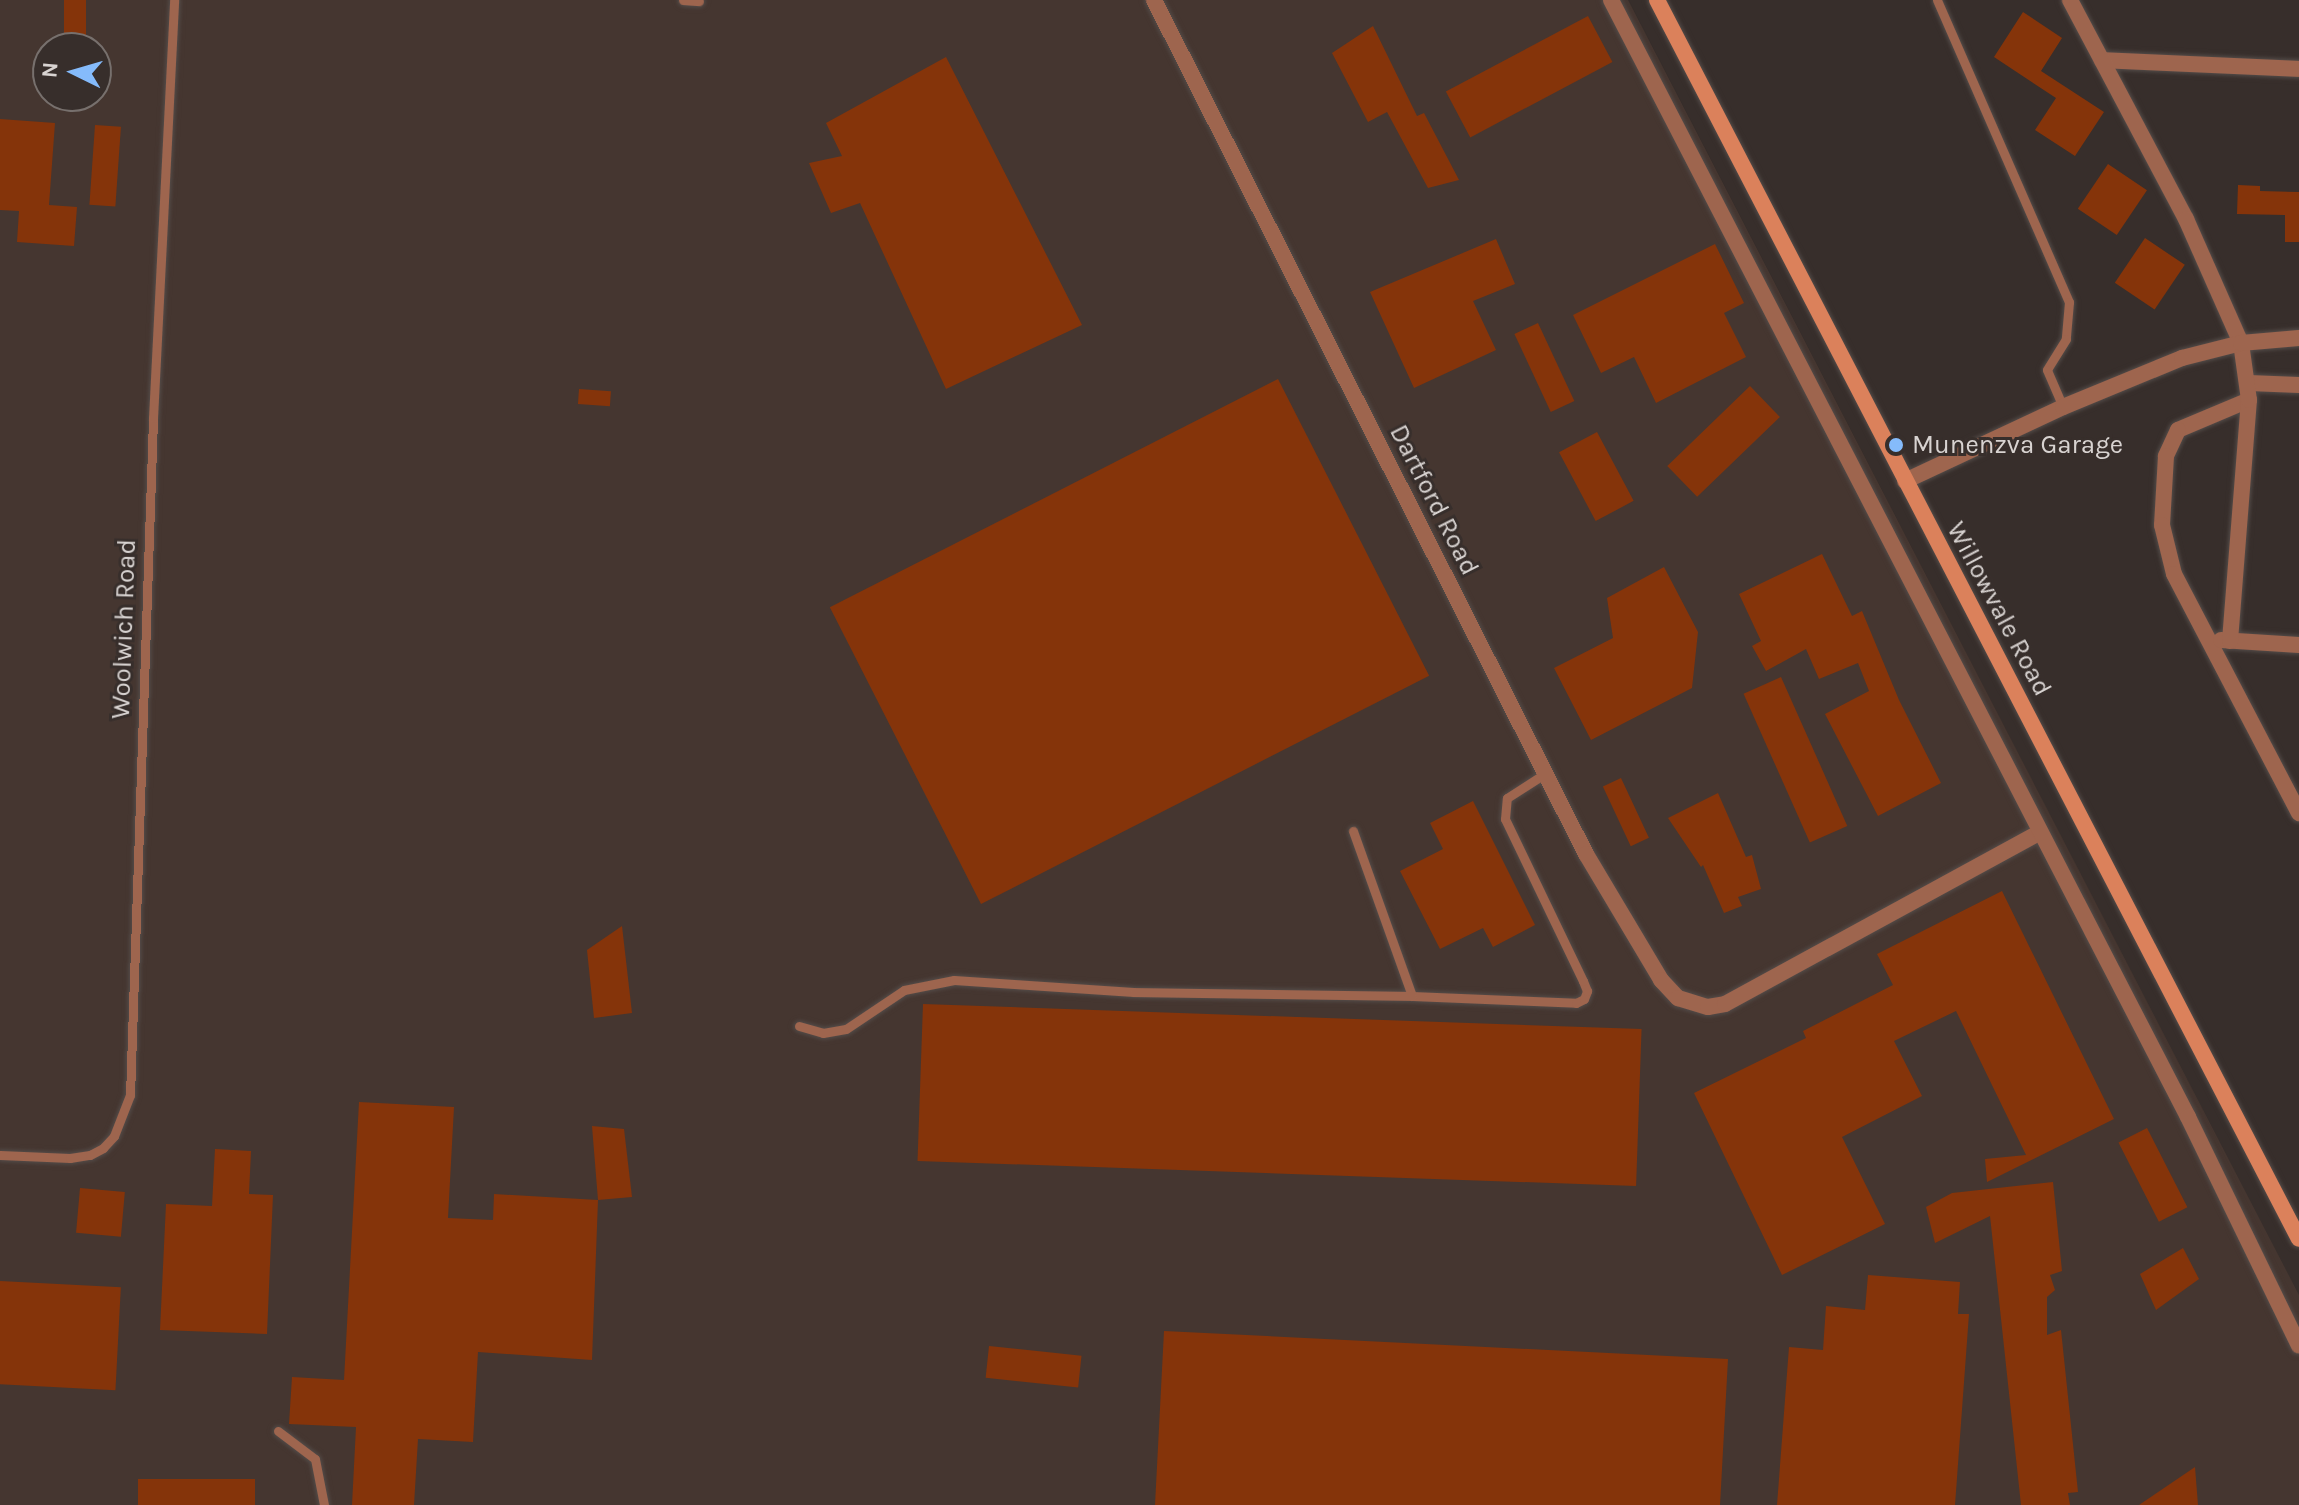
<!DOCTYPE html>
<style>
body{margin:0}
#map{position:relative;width:2299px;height:1505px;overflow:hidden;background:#372e2b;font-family:Karla,sans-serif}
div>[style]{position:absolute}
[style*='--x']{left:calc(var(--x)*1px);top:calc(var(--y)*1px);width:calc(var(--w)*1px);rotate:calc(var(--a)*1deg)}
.built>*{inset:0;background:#453630}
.building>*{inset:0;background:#85340a;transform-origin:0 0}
.roads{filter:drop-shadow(0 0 2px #544c49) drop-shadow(0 0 2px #544c49)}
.service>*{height:9px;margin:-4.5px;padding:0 4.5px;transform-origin:4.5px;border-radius:4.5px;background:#9e654e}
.minor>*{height:16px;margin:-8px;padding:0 8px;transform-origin:8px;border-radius:8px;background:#9e654e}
.tertiary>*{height:16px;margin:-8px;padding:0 8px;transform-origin:8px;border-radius:8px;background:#9e654e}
.secondary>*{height:16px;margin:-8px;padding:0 8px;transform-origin:8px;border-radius:8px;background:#db815b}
.dots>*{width:22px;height:22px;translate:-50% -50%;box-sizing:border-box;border:4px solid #372e2b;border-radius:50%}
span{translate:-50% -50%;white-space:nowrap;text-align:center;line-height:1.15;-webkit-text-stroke:6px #372e2b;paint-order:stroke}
.poi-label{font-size:26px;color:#d8d3d1}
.left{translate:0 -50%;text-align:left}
.street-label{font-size:26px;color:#d8d3d1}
.north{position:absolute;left:32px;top:32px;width:80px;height:80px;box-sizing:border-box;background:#372e2b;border:2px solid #77706d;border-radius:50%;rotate:275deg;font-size:22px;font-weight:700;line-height:32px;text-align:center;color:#d8d3d1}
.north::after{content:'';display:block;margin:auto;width:28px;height:36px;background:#85bbfb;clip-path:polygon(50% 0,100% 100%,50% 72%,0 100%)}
</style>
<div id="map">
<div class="built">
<i style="clip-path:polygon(evenodd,0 0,1628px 0,2299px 1295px,2299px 1505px,0 1505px,0 0,48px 48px,96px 48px,96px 96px,48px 96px,48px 48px)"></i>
</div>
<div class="building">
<i style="left:64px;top:0;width:22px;height:48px"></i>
<i style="clip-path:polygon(2023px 12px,2062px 38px,2041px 71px,2104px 112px,2075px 156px,2035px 130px,2056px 98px,1994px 57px)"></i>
<i style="left:1588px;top:16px;width:52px;height:161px;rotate:62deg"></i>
<i style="clip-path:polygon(1373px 26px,1417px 116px,1424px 113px,1459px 180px,1428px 188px,1387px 112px,1368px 122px,1332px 53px)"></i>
<i style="clip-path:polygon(946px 57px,1082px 325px,946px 389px,860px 203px,831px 213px,809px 163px,842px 156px,826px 123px)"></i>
<i style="clip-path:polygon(0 119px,55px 123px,49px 205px,77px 207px,74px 246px,17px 242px,19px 211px,0 210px)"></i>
<i style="left:95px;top:125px;width:26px;height:80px;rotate:4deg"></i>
<i style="left:2108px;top:164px;width:47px;height:54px;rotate:34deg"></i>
<i style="clip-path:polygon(2238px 185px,2260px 186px,2260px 191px,2299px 192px,2299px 242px,2285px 242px,2285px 215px,2237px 214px)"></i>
<i style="left:2145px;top:238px;width:48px;height:54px;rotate:34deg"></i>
<i style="clip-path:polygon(1496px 239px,1515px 284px,1473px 301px,1496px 350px,1414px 388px,1370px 292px)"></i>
<i style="clip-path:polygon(1715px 244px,1744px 303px,1724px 313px,1746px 357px,1656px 403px,1634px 357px,1601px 373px,1573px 315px)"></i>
<i style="left:1538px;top:323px;width:86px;height:26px;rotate:65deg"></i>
<i style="left:1278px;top:379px;width:333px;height:503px;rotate:63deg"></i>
<i style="left:1750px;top:386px;width:43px;height:115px;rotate:46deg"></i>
<i style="left:579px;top:389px;width:32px;height:15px;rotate:4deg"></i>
<i style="left:1597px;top:432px;width:78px;height:43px;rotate:62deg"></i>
<i style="clip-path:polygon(1822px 554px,1852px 616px,1862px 611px,1899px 700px,1941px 783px,1878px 816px,1825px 714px,1869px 691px,1858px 663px,1819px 679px,1806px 649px,1766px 671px,1752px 646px,1761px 641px,1739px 594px)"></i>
<i style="clip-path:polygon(1664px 567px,1698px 632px,1692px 688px,1591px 740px,1554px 668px,1613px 638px,1607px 598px)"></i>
<i style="left:1781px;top:677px;width:163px;height:41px;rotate:66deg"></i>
<i style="left:1621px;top:778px;width:66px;height:20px;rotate:65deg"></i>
<i style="clip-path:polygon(1718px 793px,1746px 857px,1752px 855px,1761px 889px,1738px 897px,1742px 906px,1724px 913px,1703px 865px,1701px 867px,1668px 818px)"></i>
<i style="clip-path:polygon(1473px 801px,1535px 925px,1493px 947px,1483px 928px,1440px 949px,1400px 871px,1443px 849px,1430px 823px)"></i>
<i style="clip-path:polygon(2002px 891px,2114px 1119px,1987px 1182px,1985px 1159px,2026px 1155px,1956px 1011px,1894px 1041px,1922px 1096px,1842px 1137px,1885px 1224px,1782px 1275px,1694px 1093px,1806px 1038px,1803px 1031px,1893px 985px,1877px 954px)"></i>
<i style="clip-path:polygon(622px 926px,632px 1013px,594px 1018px,587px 950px)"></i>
<i style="left:923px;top:1004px;width:719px;height:157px;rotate:2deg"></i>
<i style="clip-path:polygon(359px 1102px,454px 1107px,448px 1218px,493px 1220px,494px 1194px,598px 1200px,592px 1360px,478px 1352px,473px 1442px,418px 1439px,414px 1505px,352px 1505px,356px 1427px,289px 1424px,292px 1377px,344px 1380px)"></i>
<i style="clip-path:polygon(592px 1126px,624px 1129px,632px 1197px,598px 1200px)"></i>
<i style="left:2147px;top:1128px;width:89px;height:32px;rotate:63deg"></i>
<i style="clip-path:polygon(215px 1149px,251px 1151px,249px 1194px,273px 1195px,267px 1334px,160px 1330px,166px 1204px,212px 1206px)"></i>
<i style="clip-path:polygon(2053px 1182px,2062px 1271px,2050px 1275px,2055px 1290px,2047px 1297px,2047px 1335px,2061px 1330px,2078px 1492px,2068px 1493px,2070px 1505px,2021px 1505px,1990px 1216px,1935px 1243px,1926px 1207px,1952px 1193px)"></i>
<i style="left:80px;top:1188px;width:45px;height:45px;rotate:5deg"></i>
<i style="clip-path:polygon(2183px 1248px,2199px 1279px,2156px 1310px,2140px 1274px)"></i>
<i style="clip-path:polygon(1868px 1275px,1960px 1282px,1958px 1314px,1969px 1314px,1955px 1505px,1777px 1505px,1789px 1347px,1823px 1350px,1826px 1306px,1865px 1310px)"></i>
<i style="left:0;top:1281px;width:121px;height:103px;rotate:3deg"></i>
<i style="clip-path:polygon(1164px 1331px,1728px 1359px,1720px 1505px,1155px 1505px)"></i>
<i style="left:989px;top:1346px;width:93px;height:32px;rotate:6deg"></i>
<i style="clip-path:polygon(2195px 1467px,2198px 1505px,2139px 1505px)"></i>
<i style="left:138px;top:1479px;width:117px;height:26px"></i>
</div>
<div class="roads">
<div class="service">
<i style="--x:683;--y:0;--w:16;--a:4"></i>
<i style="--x:1937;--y:0;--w:330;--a:66.4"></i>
<i style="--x:2069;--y:302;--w:37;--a:95"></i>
<i style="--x:2066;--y:339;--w:36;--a:122"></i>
<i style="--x:2047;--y:370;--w:40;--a:66.6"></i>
<i style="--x:1353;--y:831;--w:175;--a:70.3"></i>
<i style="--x:1412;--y:996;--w:164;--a:2.4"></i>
<i style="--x:1576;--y:1003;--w:9;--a:-27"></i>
<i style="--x:1584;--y:999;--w:9;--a:-69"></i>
<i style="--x:1587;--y:991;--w:11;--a:-112"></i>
<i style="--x:1583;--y:981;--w:180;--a:-115.7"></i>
<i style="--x:1505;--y:819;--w:21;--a:-85"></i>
<i style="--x:1507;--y:798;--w:46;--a:-32.7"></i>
<i style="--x:799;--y:1026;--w:25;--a:16"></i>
<i style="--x:823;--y:1033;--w:23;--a:-10"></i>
<i style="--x:846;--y:1029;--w:70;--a:-33.9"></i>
<i style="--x:904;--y:990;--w:51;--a:-11.3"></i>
<i style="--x:954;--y:980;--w:180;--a:3.8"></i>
<i style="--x:1134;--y:992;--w:278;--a:0.8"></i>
<i style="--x:0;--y:1155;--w:70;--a:2.5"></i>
<i style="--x:70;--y:1158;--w:20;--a:-9"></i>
<i style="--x:90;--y:1155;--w:15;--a:-28"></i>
<i style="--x:103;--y:1148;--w:16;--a:-47"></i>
<i style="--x:114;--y:1136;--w:44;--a:-68.7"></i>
<i style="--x:130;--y:1095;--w:677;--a:-88.05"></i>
<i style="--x:153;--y:418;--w:419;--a:-87.1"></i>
<i style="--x:278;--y:1431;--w:46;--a:37.1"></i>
<i style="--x:315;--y:1459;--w:47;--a:78.9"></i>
</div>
<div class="minor">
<i style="--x:1154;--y:0;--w:957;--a:63.17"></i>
<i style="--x:1586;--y:854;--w:147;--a:59.2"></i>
<i style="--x:1661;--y:980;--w:25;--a:47"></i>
<i style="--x:1678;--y:998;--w:31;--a:17"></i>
<i style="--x:1708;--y:1007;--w:17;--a:-10"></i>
<i style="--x:1725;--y:1004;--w:358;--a:-28.6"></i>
<i style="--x:1611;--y:0;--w:1257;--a:62.68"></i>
<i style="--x:2188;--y:1117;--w:254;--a:64.1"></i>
<i style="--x:2102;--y:60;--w:197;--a:2.6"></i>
<i style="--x:2249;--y:383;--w:50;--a:2.3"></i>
<i style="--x:2249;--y:400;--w:77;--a:157.1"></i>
<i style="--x:2178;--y:430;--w:29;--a:115"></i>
<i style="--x:2166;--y:456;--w:69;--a:93.3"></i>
<i style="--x:2162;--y:525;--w:50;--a:76.2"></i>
<i style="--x:2174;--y:574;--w:270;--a:62.4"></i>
<i style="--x:2221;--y:640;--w:78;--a:3.7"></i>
<i style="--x:2230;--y:641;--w:242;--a:-85.5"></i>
<i style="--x:2249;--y:400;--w:58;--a:-98"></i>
</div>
<div class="tertiary">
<i style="--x:2070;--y:0;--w:248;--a:62.1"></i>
<i style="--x:2186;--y:219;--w:136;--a:66.1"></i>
<i style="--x:1905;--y:481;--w:174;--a:-25.1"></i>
<i style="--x:2063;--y:407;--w:129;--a:-22.4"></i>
<i style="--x:2182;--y:358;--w:61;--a:-14.3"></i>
<i style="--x:2241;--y:343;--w:58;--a:-4.9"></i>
</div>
<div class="secondary">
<i style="--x:1657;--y:0;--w:1395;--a:62.61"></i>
</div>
</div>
<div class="dots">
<i style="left:1896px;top:445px;background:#85bbfb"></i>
</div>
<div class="poi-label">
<span class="left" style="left:1912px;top:445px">Munenzva Garage</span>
</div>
<div class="street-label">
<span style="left:1434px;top:500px;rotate:63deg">Dartford Road</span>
<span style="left:1999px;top:609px;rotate:62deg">Willowvale Road</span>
<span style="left:124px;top:629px;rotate:-88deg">Woolwich Road</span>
</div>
<div class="north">N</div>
</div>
